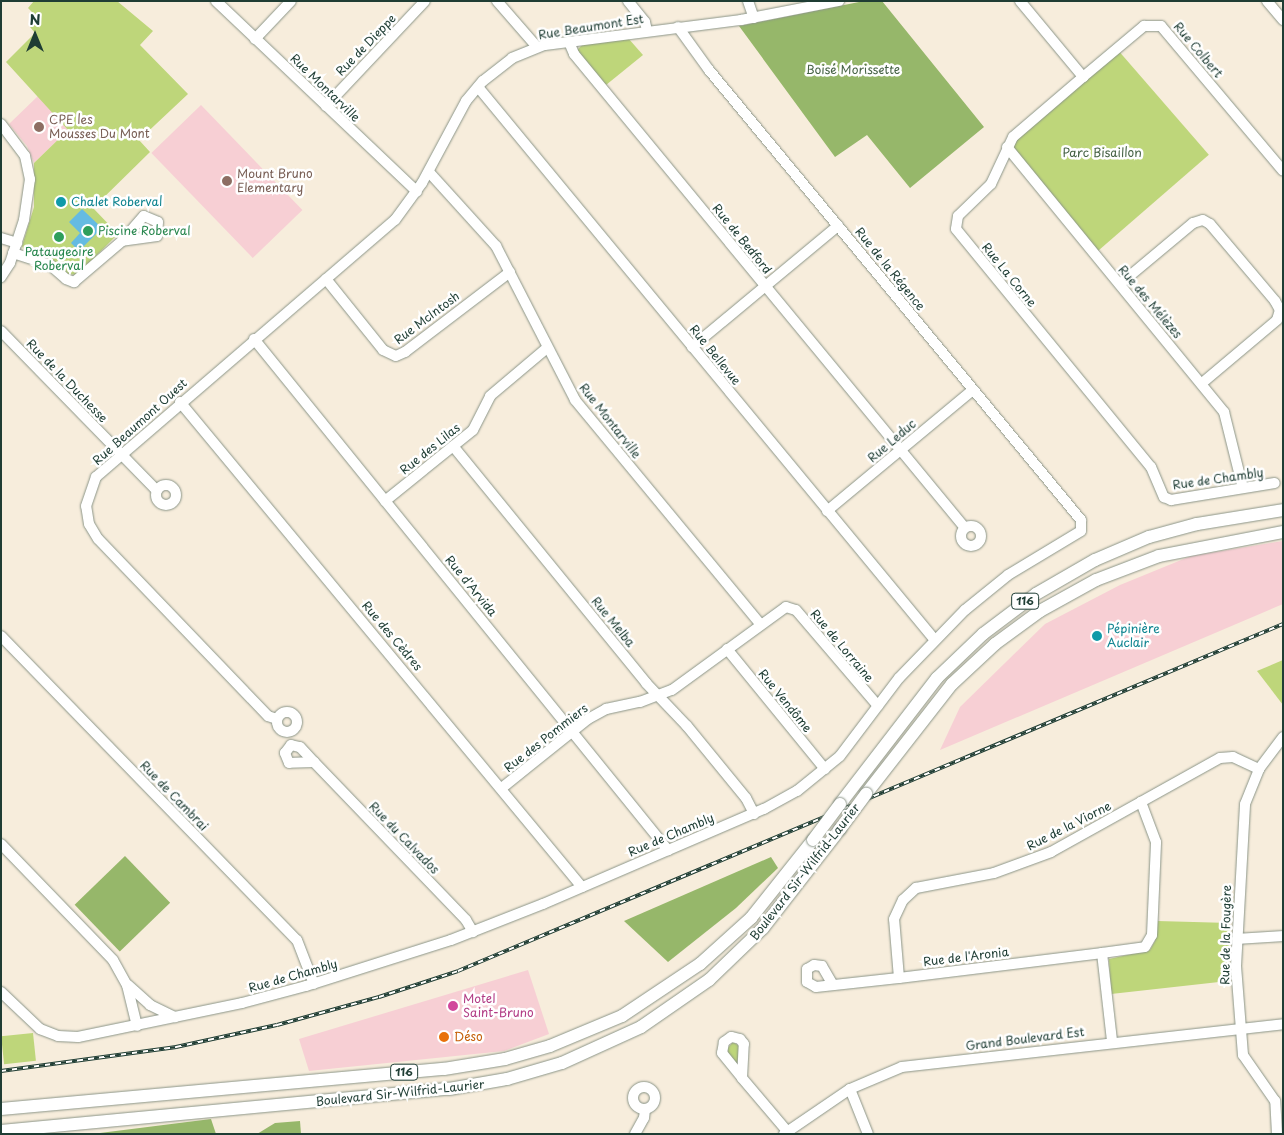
<!DOCTYPE html>
<meta charset="utf-8">
<style>
body{margin:0}
#map{position:relative;width:1284px;height:1135px;overflow:hidden;background:#f7eddc;font-family:"Playpen Sans",sans-serif}
div>[style]{position:absolute}
[style*='--x']{left:calc(var(--x)*1px);top:calc(var(--y)*1px);width:calc(var(--w)*1px);rotate:calc(var(--a)*1deg)}
.built>*{inset:0;background:#f7cfd4;transform-origin:0 0}
.green>*{inset:0;background:#bed67a;transform-origin:0 0}
.forest>*{inset:0;background:#96b76a;transform-origin:0 0}
.water>*{inset:0;background:#65bbe2}
.roads{filter:drop-shadow(0 0 1px #8b9588) drop-shadow(0 0 1px #8b9588)}
.minor>*{height:10px;margin:-5px;padding:0 5px;transform-origin:5px;border-radius:5px;background:#fff}
.minor>.ring{margin:-5px;padding:0;box-sizing:content-box;background:none;border:10px solid #fff;border-radius:50%}
.major>*{height:12px;margin:-6px;padding:0 6px;transform-origin:6px;border-radius:6px;background:#fff}
.rail>*{height:4px;margin-top:-2px;transform-origin:0;background:repeating-linear-gradient(90deg,#fff 0 5.5px,#1f3d34 0 11px);box-sizing:border-box;border-block:1px solid #1f3d34}
.bridges{filter:drop-shadow(0 0 1px #8b9588) drop-shadow(0 0 1px #8b9588)}
.major-bridge>*{height:12px;margin:-6px;padding:0 6px;transform-origin:6px;border-radius:6px;background:#fff}
.dots>*{width:14px;height:14px;translate:-50% -50%;box-sizing:border-box;border:2px solid #fff;border-radius:50%}
span{translate:-50% -50%;white-space:nowrap;text-align:center;line-height:1.15;-webkit-text-stroke:5px #fff;paint-order:stroke}
.shield-label span{padding:1px 4px;background:#fff;border:1px solid;border-radius:4px;-webkit-text-stroke-width:0}
.shield-label{font-size:11px;color:#1f3d34;font-weight:700}
.street-label{font-size:12px;color:#1f3d34}
.park-label{font-size:12px;color:#476346}
.education-label{font-size:12px;color:#785e54}
.left{translate:0 -50%;text-align:left}
.culture-label{font-size:12px;color:#0d838f}
.leisure-label{font-size:12px;color:#27864d}
.hotel-label{font-size:12px;color:#b23c85}
.food-label{font-size:12px;color:#c56008}
.frame{position:absolute;inset:0;border:2px solid #1f3d34;pointer-events:none}
.north{position:absolute;left:10px;top:10px;width:50px;height:50px;-webkit-text-stroke:4px #fff;paint-order:stroke;rotate:0deg;font-size:14px;font-weight:700;line-height:20px;text-align:center;color:#1f3d34}
.north::after{content:'';display:block;margin:auto;width:18px;height:22px;background:#1f3d34;clip-path:polygon(50% 0,100% 100%,50% 72%,0 100%)}
</style>
<div id="map">
<div class="built">
<i style="clip-path:polygon(38px 96px,68px 130px,34px 163px,27px 146px,9px 124px)"></i>
<i style="left:201px;top:105px;width:146px;height:69px;rotate:46deg"></i>
<i style="clip-path:polygon(1283px 541px,1283px 604px,940px 750px,960px 707px,1045px 624px,1120px 585px,1191px 556px)"></i>
<i style="clip-path:polygon(528px 970px,549px 1034px,504px 1051px,309px 1071px,299px 1039px)"></i>
</div>
<div class="green">
<i style="clip-path:polygon(34px 1px,117px 1px,153px 31px,140px 45px,188px 94px,139px 140px,150px 152px,93px 208px,118px 234px,77px 275px,68px 274px,50px 259px,25px 252px,22px 246px,34px 207px,34px 163px,68px 130px,6px 62px,35px 33px,30px 27px,38px 18px,28px 8px)"></i>
<i style="clip-path:polygon(628px 38px,643px 55px,606px 85px,577px 50px,582px 45px)"></i>
<i style="left:1117px;top:49px;width:140px;height:147px;rotate:49deg"></i>
<i style="clip-path:polygon(1283px 660px,1283px 705px,1257px 671px)"></i>
<i style="clip-path:polygon(1157px 921px,1230px 923px,1228px 981px,1111px 994px,1109px 959px,1150px 950px,1155px 941px)"></i>
<i style="left:33px;top:1033px;width:28px;height:32px;rotate:84deg"></i>
<i style="clip-path:polygon(733px 1042px,739px 1046px,737px 1067px,726px 1050px)"></i>
</div>
<div class="forest">
<i style="clip-path:polygon(864px 1px,882px 1px,984px 127px,910px 188px,867px 135px,835px 157px,739px 26px)"></i>
<i style="left:125px;top:856px;width:65px;height:70px;rotate:46deg"></i>
<i style="clip-path:polygon(771px 857px,778px 868px,736px 908px,668px 962px,624px 921px)"></i>
<i style="clip-path:polygon(211px 1119px,216px 1134px,92px 1134px)"></i>
<i style="clip-path:polygon(300px 1121px,301px 1134px,257px 1134px,275px 1123px)"></i>
</div>
<div class="water">
<i style="clip-path:polygon(82px 209px,102px 228px,79px 251px,71px 243px,80px 233px,69px 222px)"></i>
</div>
<div class="roads">
<div class="minor">
<i style="--x:216;--y:1;--w:277;--a:43.5"></i>
<i style="--x:497;--y:1;--w:61;--a:49"></i>
<i style="--x:628;--y:1;--w:27;--a:51"></i>
<i style="--x:645;--y:22;--w:9;--a:77"></i>
<i style="--x:748;--y:1;--w:18;--a:71"></i>
<i style="--x:1020;--y:1;--w:99;--a:50.3"></i>
<i style="--x:1083;--y:77;--w:80;--a:-39.9"></i>
<i style="--x:1144;--y:26;--w:17;--a:0"></i>
<i style="--x:1161;--y:26;--w:189;--a:49.9"></i>
<i style="--x:1267;--y:1;--w:25;--a:50"></i>
<i style="--x:255;--y:39;--w:52;--a:-46.5"></i>
<i style="--x:569;--y:42;--w:13;--a:67"></i>
<i style="--x:574;--y:54;--w:614;--a:50.48"></i>
<i style="--x:1083;--y:77;--w:92;--a:139.4"></i>
<i style="--x:1013;--y:137;--w:52;--a:115.1"></i>
<i style="--x:991;--y:184;--w:46;--a:135.9"></i>
<i style="--x:958;--y:216;--w:13;--a:99"></i>
<i style="--x:956;--y:229;--w:308;--a:50.7"></i>
<i style="--x:1151;--y:467;--w:33;--a:67"></i>
<i style="--x:1164;--y:497;--w:8;--a:23"></i>
<i style="--x:1171;--y:500;--w:105;--a:-9.3"></i>
<i style="--x:478;--y:87;--w:716;--a:50.44"></i>
<i style="--x:326;--y:106;--w:144;--a:-46.7"></i>
<i style="--x:1;--y:124;--w:40;--a:53"></i>
<i style="--x:25;--y:156;--w:24;--a:78"></i>
<i style="--x:30;--y:179;--w:41;--a:98.3"></i>
<i style="--x:24;--y:220;--w:45;--a:108"></i>
<i style="--x:10;--y:263;--w:17;--a:123"></i>
<i style="--x:1007;--y:147;--w:343;--a:50.7"></i>
<i style="--x:1224;--y:412;--w:78;--a:76"></i>
<i style="--x:429;--y:172;--w:100;--a:47.8"></i>
<i style="--x:496;--y:246;--w:173;--a:62.8"></i>
<i style="--x:575;--y:400;--w:291;--a:50.4"></i>
<i style="--x:144;--y:216;--w:15;--a:23"></i>
<i style="--x:158;--y:222;--w:14;--a:94"></i>
<i style="--x:157;--y:236;--w:35;--a:172"></i>
<i style="--x:122;--y:241;--w:33;--a:-49"></i>
<i style="--x:1;--y:238;--w:17;--a:17"></i>
<i style="--x:13;--y:253;--w:39;--a:18"></i>
<i style="--x:50;--y:265;--w:21;--a:41"></i>
<i style="--x:66;--y:279;--w:9;--a:21"></i>
<i style="--x:74;--y:282;--w:63;--a:-40.5"></i>
<i style="--x:326;--y:279;--w:91;--a:51.2"></i>
<i style="--x:383;--y:350;--w:14;--a:25"></i>
<i style="--x:396;--y:356;--w:10;--a:-24"></i>
<i style="--x:405;--y:352;--w:132;--a:-37.3"></i>
<i style="--x:1120;--y:284;--w:95;--a:-39.9"></i>
<i style="--x:1193;--y:223;--w:10;--a:-17"></i>
<i style="--x:1203;--y:220;--w:8;--a:30"></i>
<i style="--x:1210;--y:224;--w:101;--a:49.8"></i>
<i style="--x:1275;--y:301;--w:10;--a:61"></i>
<i style="--x:1280;--y:310;--w:10;--a:107"></i>
<i style="--x:1277;--y:320;--w:99;--a:139.9"></i>
<i style="--x:1;--y:331;--w:223;--a:45.7"></i>
<i style="--x:254;--y:339;--w:658;--a:50.99"></i>
<i style="--x:692;--y:347;--w:190;--a:-39.7"></i>
<i style="--x:180;--y:402;--w:630;--a:50.35"></i>
<i style="--x:453;--y:446;--w:306;--a:50.8"></i>
<i style="--x:646;--y:683;--w:59;--a:46.4"></i>
<i style="--x:687;--y:726;--w:93;--a:50.7"></i>
<i style="--x:746;--y:798;--w:18;--a:63"></i>
<i class="ring" style="left:156px;top:485px;width:10px;height:10px"></i>
<i style="--x:385;--y:501;--w:113;--a:-38.9"></i>
<i style="--x:473;--y:430;--w:38;--a:-63"></i>
<i style="--x:490;--y:396;--w:75;--a:-40.1"></i>
<i style="--x:827;--y:511;--w:190;--a:-39.7"></i>
<i class="ring" style="left:961px;top:526px;width:10px;height:10px"></i>
<i style="--x:1;--y:636;--w:424;--a:45.8"></i>
<i style="--x:297;--y:940;--w:47;--a:68.9"></i>
<i style="--x:727;--y:649;--w:155;--a:50.8"></i>
<i class="ring" style="left:277px;top:712px;width:10px;height:10px"></i>
<i style="--x:277;--y:719;--w:9;--a:-162"></i>
<i style="--x:268;--y:716;--w:245;--a:-133.8"></i>
<i style="--x:98;--y:539;--w:17;--a:-121"></i>
<i style="--x:89;--y:524;--w:18;--a:-99"></i>
<i style="--x:86;--y:506;--w:31;--a:-71"></i>
<i style="--x:96;--y:477;--w:394;--a:-40.7"></i>
<i style="--x:395;--y:220;--w:46;--a:-53.9"></i>
<i style="--x:422;--y:183;--w:93;--a:-61.8"></i>
<i style="--x:466;--y:101;--w:26;--a:-50"></i>
<i style="--x:483;--y:81;--w:37;--a:-38"></i>
<i style="--x:512;--y:58;--w:35;--a:-22"></i>
<i style="--x:545;--y:45;--w:198;--a:-7.3"></i>
<i style="--x:741;--y:20;--w:100;--a:-11"></i>
<i style="--x:291;--y:745;--w:9;--a:13"></i>
<i style="--x:300;--y:747;--w:21;--a:47"></i>
<i style="--x:314;--y:762;--w:25;--a:178"></i>
<i style="--x:289;--y:763;--w:11;--a:-112"></i>
<i style="--x:285;--y:753;--w:10;--a:-53"></i>
<i style="--x:314;--y:762;--w:219;--a:46.1"></i>
<i style="--x:466;--y:920;--w:14;--a:60"></i>
<i style="--x:503;--y:787;--w:109;--a:-38.7"></i>
<i style="--x:588;--y:719;--w:21;--a:-29"></i>
<i style="--x:606;--y:709;--w:35;--a:-12"></i>
<i style="--x:640;--y:702;--w:34;--a:-21"></i>
<i style="--x:672;--y:690;--w:141;--a:-36.1"></i>
<i style="--x:786;--y:607;--w:10;--a:17"></i>
<i style="--x:796;--y:610;--w:126;--a:49.5"></i>
<i style="--x:1;--y:844;--w:161;--a:46"></i>
<i style="--x:113;--y:960;--w:29;--a:61"></i>
<i style="--x:127;--y:985;--w:42;--a:76.3"></i>
<i style="--x:1237;--y:939;--w:46;--a:-3.7"></i>
<i style="--x:1102;--y:953;--w:89;--a:83.5"></i>
<i style="--x:899;--y:978;--w:59;--a:-94.8"></i>
<i style="--x:894;--y:919;--w:21;--a:-65"></i>
<i style="--x:903;--y:900;--w:18;--a:-43"></i>
<i style="--x:916;--y:888;--w:79;--a:-10.9"></i>
<i style="--x:994;--y:873;--w:61;--a:-20.2"></i>
<i style="--x:1051;--y:852;--w:193;--a:-29.1"></i>
<i style="--x:1220;--y:758;--w:13;--a:-4"></i>
<i style="--x:1233;--y:757;--w:29;--a:25"></i>
<i style="--x:128;--y:985;--w:30;--a:42"></i>
<i style="--x:150;--y:1005;--w:28;--a:26"></i>
<i style="--x:833;--y:985;--w:22;--a:-120"></i>
<i style="--x:822;--y:966;--w:8;--a:-173"></i>
<i style="--x:814;--y:965;--w:8;--a:150"></i>
<i style="--x:807;--y:969;--w:13;--a:90"></i>
<i style="--x:807;--y:982;--w:10;--a:29"></i>
<i style="--x:816;--y:987;--w:83;--a:-6.2"></i>
<i style="--x:899;--y:978;--w:205;--a:-7"></i>
<i style="--x:1102;--y:953;--w:43;--a:-7.9"></i>
<i style="--x:1145;--y:947;--w:14;--a:-60"></i>
<i style="--x:1152;--y:935;--w:93;--a:-87.5"></i>
<i style="--x:1156;--y:842;--w:43;--a:-110.6"></i>
<i style="--x:1;--y:992;--w:54;--a:43.5"></i>
<i style="--x:40;--y:1029;--w:19;--a:21"></i>
<i style="--x:58;--y:1036;--w:20;--a:3"></i>
<i style="--x:78;--y:1037;--w:167;--a:-11.7"></i>
<i style="--x:242;--y:1003;--w:66;--a:-14.9"></i>
<i style="--x:306;--y:986;--w:152;--a:-17.6"></i>
<i style="--x:451;--y:940;--w:99;--a:-21.4"></i>
<i style="--x:543;--y:904;--w:241;--a:-23.3"></i>
<i style="--x:764;--y:809;--w:38;--a:-29"></i>
<i style="--x:797;--y:791;--w:55;--a:-39.1"></i>
<i style="--x:840;--y:756;--w:98;--a:-52.9"></i>
<i style="--x:899;--y:678;--w:95;--a:-45.9"></i>
<i style="--x:965;--y:610;--w:55;--a:-39.1"></i>
<i style="--x:1008;--y:575;--w:85;--a:-31.1"></i>
<i style="--x:1081;--y:531;--w:11;--a:-90"></i>
<i style="--x:1081;--y:520;--w:584;--a:-129.58"></i>
<i style="--x:709;--y:70;--w:53;--a:-125.8"></i>
<i style="--x:742;--y:1078;--w:34;--a:-87"></i>
<i style="--x:744;--y:1044;--w:6;--a:-129"></i>
<i style="--x:740;--y:1039;--w:9;--a:-167"></i>
<i style="--x:731;--y:1037;--w:9;--a:144"></i>
<i style="--x:724;--y:1042;--w:11;--a:100"></i>
<i style="--x:722;--y:1053;--w:32;--a:51"></i>
<i style="--x:742;--y:1078;--w:70;--a:49.7"></i>
<i class="ring" style="left:633px;top:1087px;width:12px;height:12px"></i>
<i style="--x:850;--y:1089;--w:48;--a:68.2"></i>
<i style="--x:635;--y:1134;--w:18;--a:-61"></i>
<i style="--x:644;--y:1118;--w:8;--a:-83"></i>
<i style="--x:784;--y:1134;--w:80;--a:-34.3"></i>
<i style="--x:850;--y:1089;--w:56;--a:-22.9"></i>
<i style="--x:902;--y:1067;--w:383;--a:-6.4"></i>
<i style="--x:1277;--y:1134;--w:33;--a:-93"></i>
<i style="--x:1275;--y:1101;--w:56;--a:-124.8"></i>
<i style="--x:1243;--y:1055;--w:89;--a:-94.5"></i>
<i style="--x:1236;--y:966;--w:162;--a:-86.8"></i>
<i style="--x:1245;--y:804;--w:38;--a:-68"></i>
<i style="--x:1259;--y:769;--w:40;--a:-53"></i>
</div>
<div class="major">
<i style="--x:866;--y:794;--w:140;--a:-52"></i>
<i style="--x:952;--y:684;--w:59;--a:-42.9"></i>
<i style="--x:995;--y:644;--w:56;--a:-36.3"></i>
<i style="--x:1040;--y:611;--w:64;--a:-29"></i>
<i style="--x:1096;--y:580;--w:67;--a:-20.9"></i>
<i style="--x:1159;--y:556;--w:126;--a:-11"></i>
<i style="--x:840;--y:804;--w:159;--a:-52.4"></i>
<i style="--x:937;--y:678;--w:64;--a:-43.7"></i>
<i style="--x:983;--y:634;--w:66;--a:-37"></i>
<i style="--x:1036;--y:594;--w:68;--a:-30"></i>
<i style="--x:1095;--y:560;--w:59;--a:-23.1"></i>
<i style="--x:1149;--y:537;--w:50;--a:-15.2"></i>
<i style="--x:1197;--y:524;--w:87;--a:-9.2"></i>
<i style="--x:1;--y:1109;--w:445;--a:-5.2"></i>
<i style="--x:444;--y:1069;--w:62;--a:-9.3"></i>
<i style="--x:505;--y:1059;--w:47;--a:-16.1"></i>
<i style="--x:550;--y:1046;--w:78;--a:-22.6"></i>
<i style="--x:622;--y:1016;--w:94;--a:-33.7"></i>
<i style="--x:700;--y:964;--w:69;--a:-42"></i>
<i style="--x:751;--y:918;--w:100;--a:-51.5"></i>
<i style="--x:1;--y:1131;--w:450;--a:-5.4"></i>
<i style="--x:449;--y:1089;--w:59;--a:-9.8"></i>
<i style="--x:507;--y:1079;--w:57;--a:-16.2"></i>
<i style="--x:562;--y:1063;--w:87;--a:-24.5"></i>
<i style="--x:641;--y:1027;--w:83;--a:-34.7"></i>
<i style="--x:709;--y:980;--w:75;--a:-43.9"></i>
<i style="--x:763;--y:928;--w:125;--a:-52.1"></i>
</div>
</div>
<div class="rail">
<i style="--x:1;--y:1071;--w:177;--a:-7.8"></i>
<i style="--x:176;--y:1047;--w:103;--a:-12.3"></i>
<i style="--x:277;--y:1025;--w:106;--a:-15.4"></i>
<i style="--x:379;--y:997;--w:83;--a:-18.2"></i>
<i style="--x:458;--y:971;--w:895;--a:-22.81"></i>
</div>
<div class="bridges">
<div class="major-bridge">
<i style="--x:840;--y:829;--w:44;--a:-53.4"></i>
<i style="--x:813;--y:840;--w:45;--a:-53.1"></i>
</div>
</div>
<div class="dots">
<i style="left:39px;top:127px;background:#8d6e63"></i>
<i style="left:227px;top:181px;background:#8d6e63"></i>
<i style="left:61px;top:202px;background:#0f9aa8"></i>
<i style="left:88px;top:231px;background:#2e9e5b"></i>
<i style="left:59px;top:237px;background:#2e9e5b"></i>
<i style="left:1097px;top:636px;background:#0f9aa8"></i>
<i style="left:453px;top:1006px;background:#d1479c"></i>
<i style="left:444px;top:1037px;background:#e8710a"></i>
</div>
<div class="shield-label">
<span style="left:1025px;top:601px">116</span>
<span style="left:404px;top:1072px">116</span>
</div>
<div class="street-label">
<span style="left:591px;top:27px;rotate:-9deg">Rue Beaumont Est</span>
<span style="left:366px;top:45px;rotate:-46deg">Rue de Dieppe</span>
<span style="left:1198px;top:50px;rotate:50deg">Rue Colbert</span>
<span style="left:325px;top:88px;rotate:44deg">Rue Montarville</span>
<span style="left:742px;top:239px;rotate:51deg">Rue de Bedford</span>
<span style="left:890px;top:269px;rotate:51deg">Rue de la Régence</span>
<span style="left:1009px;top:275px;rotate:51deg">Rue La Corne</span>
<span style="left:1150px;top:302px;rotate:50deg">Rue des Mélèzes</span>
<span style="left:427px;top:318px;rotate:-37deg">Rue McIntosh</span>
<span style="left:715px;top:355px;rotate:51deg">Rue Bellevue</span>
<span style="left:67px;top:381px;rotate:46deg">Rue de la Duchesse</span>
<span style="left:610px;top:421px;rotate:52deg">Rue Montarville</span>
<span style="left:140px;top:422px;rotate:-42deg">Rue Beaumont Ouest</span>
<span style="left:892px;top:441px;rotate:-40deg">Rue Leduc</span>
<span style="left:430px;top:449px;rotate:-39deg">Rue des Lilas</span>
<span style="left:1218px;top:479px;rotate:-8deg">Rue de Chambly</span>
<span style="left:471px;top:586px;rotate:51deg">Rue d'Arvida</span>
<span style="left:613px;top:622px;rotate:51deg">Rue Melba</span>
<span style="left:392px;top:636px;rotate:50deg">Rue des Cèdres</span>
<span style="left:842px;top:646px;rotate:50deg">Rue de Lorraine</span>
<span style="left:785px;top:701px;rotate:51deg">Rue Vendôme</span>
<span style="left:546px;top:738px;rotate:-38deg">Rue des Pommiers</span>
<span style="left:174px;top:796px;rotate:46deg">Rue de Cambrai</span>
<span style="left:1069px;top:826px;rotate:-27deg">Rue de la Viorne</span>
<span style="left:671px;top:835px;rotate:-23deg">Rue de Chambly</span>
<span style="left:404px;top:838px;rotate:46deg">Rue du Calvados</span>
<span style="left:805px;top:872px;rotate:-52deg">Boulevard Sir-Wilfrid-Laurier</span>
<span style="left:1226px;top:935px;rotate:-89deg">Rue de la Fougère</span>
<span style="left:966px;top:957px;rotate:-7deg">Rue de l'Aronia</span>
<span style="left:293px;top:976px;rotate:-16deg">Rue de Chambly</span>
<span style="left:1025px;top:1039px;rotate:-7deg">Grand Boulevard Est</span>
<span style="left:400px;top:1093px;rotate:-6deg">Boulevard Sir-Wilfrid-Laurier</span>
</div>
<div class="park-label">
<span style="left:853px;top:70px">Boisé Morissette</span>
<span style="left:1102px;top:153px">Parc Bisaillon</span>
</div>
<div class="education-label">
<span class="left" style="left:49px;top:127px">CPE les<br>Mousses Du Mont</span>
<span class="left" style="left:237px;top:181px">Mount Bruno<br>Elementary</span>
</div>
<div class="culture-label">
<span class="left" style="left:71px;top:202px">Chalet Roberval</span>
<span class="left" style="left:1107px;top:636px">Pépinière<br>Auclair</span>
</div>
<div class="leisure-label">
<span class="left" style="left:98px;top:231px">Piscine Roberval</span>
<span style="left:59px;top:259px">Pataugeoire<br>Roberval</span>
</div>
<div class="hotel-label">
<span class="left" style="left:463px;top:1006px">Motel<br>Saint-Bruno</span>
</div>
<div class="food-label">
<span class="left" style="left:454px;top:1037px">Déso</span>
</div>
<div class="frame"></div>
<div class="north">N</div>
</div>
